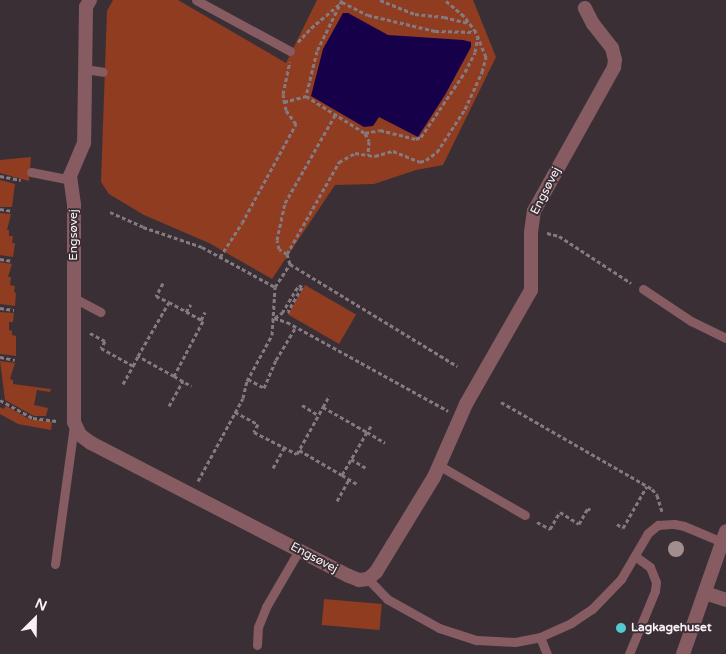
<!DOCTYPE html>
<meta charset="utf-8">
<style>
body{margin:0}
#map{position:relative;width:726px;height:654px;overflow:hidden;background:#3b2f36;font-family:"Varela Round",sans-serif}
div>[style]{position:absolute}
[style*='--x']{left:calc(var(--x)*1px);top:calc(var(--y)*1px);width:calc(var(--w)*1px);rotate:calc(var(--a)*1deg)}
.green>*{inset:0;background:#8f3c21;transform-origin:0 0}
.water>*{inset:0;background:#16004a}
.path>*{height:3px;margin-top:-1.5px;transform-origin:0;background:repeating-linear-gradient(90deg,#857a80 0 4px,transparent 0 6.5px)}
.service>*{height:9px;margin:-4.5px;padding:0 4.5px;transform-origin:4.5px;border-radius:4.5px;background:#865c62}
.minor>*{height:14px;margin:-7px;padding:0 7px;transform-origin:7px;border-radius:7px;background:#865c62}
.tertiary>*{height:14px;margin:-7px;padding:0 7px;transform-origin:7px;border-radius:7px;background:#865c62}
.trees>*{width:16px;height:16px;margin:-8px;border-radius:50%;background:#a28f8d}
.dots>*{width:14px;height:14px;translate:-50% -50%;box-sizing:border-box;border:2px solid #3b2f36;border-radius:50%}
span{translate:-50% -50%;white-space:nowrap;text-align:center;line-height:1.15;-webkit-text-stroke:4px #3b2f36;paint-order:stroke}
.street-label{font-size:12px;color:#faf1f6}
.poi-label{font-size:12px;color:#faf1f6;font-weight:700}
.left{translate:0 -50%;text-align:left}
.north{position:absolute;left:10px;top:594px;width:50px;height:50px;-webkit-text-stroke:4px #3b2f36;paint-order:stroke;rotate:23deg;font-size:14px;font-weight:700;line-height:20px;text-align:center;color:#faf1f6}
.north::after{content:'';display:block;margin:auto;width:18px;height:22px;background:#faf1f6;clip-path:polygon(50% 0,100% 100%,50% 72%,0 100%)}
</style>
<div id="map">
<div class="green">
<i style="clip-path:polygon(113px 0,178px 0,286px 63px,317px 0,473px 0,496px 57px,443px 165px,416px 170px,374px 184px,335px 185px,272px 279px,209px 243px,144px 215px,109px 194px,101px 182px,107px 11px)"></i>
<i style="clip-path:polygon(31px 157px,29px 181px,0 173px,0 160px)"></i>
<i style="clip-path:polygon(0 180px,15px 184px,12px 207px,0 207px)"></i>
<i style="clip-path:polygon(0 213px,11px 214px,7px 230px,9px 230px,9px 236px,13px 236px,12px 243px,15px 243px,13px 257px,0 255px)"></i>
<i style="clip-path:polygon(0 262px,12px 264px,8px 277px,11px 277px,10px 285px,15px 286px,14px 292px,16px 293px,15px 306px,0 304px)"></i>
<i style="left:305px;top:285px;width:59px;height:34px;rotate:30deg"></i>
<i style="clip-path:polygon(0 312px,14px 313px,13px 322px,9px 322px,9px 330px,12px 331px,12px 335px,16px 336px,16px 356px,0 354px)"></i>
<i style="clip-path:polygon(0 361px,15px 363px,10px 379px,13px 380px,13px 384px,51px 389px,50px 392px,37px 390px,34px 405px,48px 408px,46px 416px,34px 416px,5px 400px)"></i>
<i style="clip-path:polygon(6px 406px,29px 419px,52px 422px,51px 430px,18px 424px,0 414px,0 407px,3px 409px)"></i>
<i style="left:324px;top:599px;width:58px;height:26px;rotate:5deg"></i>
</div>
<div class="water">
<i style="clip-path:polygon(343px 13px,348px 13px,388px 35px,463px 40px,471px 42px,471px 47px,445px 95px,418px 137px,379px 117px,373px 126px,364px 127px,311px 96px,323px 49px)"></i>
</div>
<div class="path">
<i style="--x:342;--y:0;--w:57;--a:116.1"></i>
<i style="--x:317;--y:51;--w:46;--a:103.7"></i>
<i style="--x:306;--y:96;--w:70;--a:32.1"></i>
<i style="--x:365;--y:133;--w:9;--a:63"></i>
<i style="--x:369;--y:141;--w:14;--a:94"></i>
<i style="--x:380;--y:0;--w:38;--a:22"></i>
<i style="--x:415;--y:14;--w:29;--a:6"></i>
<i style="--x:444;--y:17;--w:25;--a:14"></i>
<i style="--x:298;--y:42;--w:19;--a:-47"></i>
<i style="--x:311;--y:28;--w:40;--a:-40"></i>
<i style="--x:342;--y:2;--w:29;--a:27"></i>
<i style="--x:368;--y:15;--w:69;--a:13.4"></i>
<i style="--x:435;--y:31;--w:41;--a:1.4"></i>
<i style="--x:284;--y:102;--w:23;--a:-15"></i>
<i style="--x:365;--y:133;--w:15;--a:-11"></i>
<i style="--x:380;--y:130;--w:37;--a:14"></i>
<i style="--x:416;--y:139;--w:5;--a:-22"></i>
<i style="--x:421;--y:137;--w:78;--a:-55.9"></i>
<i style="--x:465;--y:72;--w:22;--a:-63"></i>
<i style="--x:475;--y:52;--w:15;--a:-79"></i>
<i style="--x:0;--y:176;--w:21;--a:11"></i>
<i style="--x:0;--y:209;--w:12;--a:9"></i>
<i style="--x:110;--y:212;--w:36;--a:24"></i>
<i style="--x:143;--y:227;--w:62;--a:18.7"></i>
<i style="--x:202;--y:247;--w:83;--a:28.7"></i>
<i style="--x:547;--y:233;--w:12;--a:14"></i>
<i style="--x:559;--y:236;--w:86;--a:33.1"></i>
<i style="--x:287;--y:254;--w:9;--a:-148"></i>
<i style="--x:279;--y:249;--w:9;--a:-103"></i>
<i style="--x:277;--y:240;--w:38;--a:-78"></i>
<i style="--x:285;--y:203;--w:101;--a:-60.4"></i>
<i style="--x:220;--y:257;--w:40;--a:-57.1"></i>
<i style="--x:242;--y:223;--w:113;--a:-61.4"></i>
<i style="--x:296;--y:124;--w:17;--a:-126"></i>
<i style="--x:286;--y:110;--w:16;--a:-101"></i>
<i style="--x:283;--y:94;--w:33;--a:-78"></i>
<i style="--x:0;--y:259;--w:13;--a:9"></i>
<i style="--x:290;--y:264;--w:10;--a:-107"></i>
<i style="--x:287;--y:254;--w:106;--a:-60.5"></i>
<i style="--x:339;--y:162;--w:18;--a:-29"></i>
<i style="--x:355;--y:153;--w:20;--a:9"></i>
<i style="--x:375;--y:156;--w:19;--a:-16"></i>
<i style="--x:393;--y:151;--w:29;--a:22"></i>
<i style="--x:420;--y:162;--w:6;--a:-18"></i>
<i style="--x:426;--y:160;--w:14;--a:-36"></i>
<i style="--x:437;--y:152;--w:51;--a:-56.9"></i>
<i style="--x:465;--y:109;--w:41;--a:-65.3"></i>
<i style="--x:482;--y:72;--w:16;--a:-75"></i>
<i style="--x:486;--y:57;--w:27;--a:-112"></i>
<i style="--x:476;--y:32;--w:20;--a:-127"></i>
<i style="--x:464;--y:16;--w:25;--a:-140"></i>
<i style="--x:163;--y:283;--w:15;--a:118"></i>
<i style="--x:156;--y:296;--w:14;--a:25"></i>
<i style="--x:0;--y:308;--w:14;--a:8"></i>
<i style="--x:186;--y:312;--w:9;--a:-58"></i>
<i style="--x:274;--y:318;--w:14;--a:17"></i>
<i style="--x:287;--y:322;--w:184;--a:28.9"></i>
<i style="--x:275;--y:318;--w:9;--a:-36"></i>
<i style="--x:282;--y:313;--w:33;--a:-59"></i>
<i style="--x:299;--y:285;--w:4;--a:34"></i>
<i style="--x:302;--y:287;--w:28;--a:120"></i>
<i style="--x:288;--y:311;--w:2;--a:27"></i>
<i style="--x:201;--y:320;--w:9;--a:-63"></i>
<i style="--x:90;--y:333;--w:17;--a:28"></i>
<i style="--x:105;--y:341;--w:8;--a:120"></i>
<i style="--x:101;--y:348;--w:37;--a:29"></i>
<i style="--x:133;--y:366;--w:11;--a:-63"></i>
<i style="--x:138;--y:356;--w:62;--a:-60.1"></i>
<i style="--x:169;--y:302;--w:39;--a:29"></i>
<i style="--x:203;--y:321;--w:62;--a:117.8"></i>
<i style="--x:174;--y:376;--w:41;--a:-150.9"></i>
<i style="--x:0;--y:357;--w:15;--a:11"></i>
<i style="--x:174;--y:376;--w:20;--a:30"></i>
<i style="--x:248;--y:379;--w:18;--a:29"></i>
<i style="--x:264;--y:388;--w:30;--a:-67"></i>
<i style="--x:276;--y:360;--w:39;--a:-59"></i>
<i style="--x:123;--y:384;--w:21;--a:-61"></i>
<i style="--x:0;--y:400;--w:38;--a:29"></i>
<i style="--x:33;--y:418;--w:26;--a:7"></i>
<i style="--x:501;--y:402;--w:174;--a:29.9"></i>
<i style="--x:652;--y:489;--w:8;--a:50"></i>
<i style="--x:657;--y:495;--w:17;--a:73"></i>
<i style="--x:302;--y:405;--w:19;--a:32"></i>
<i style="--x:169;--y:406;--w:29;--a:-61"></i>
<i style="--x:323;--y:407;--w:13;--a:-61"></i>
<i style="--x:235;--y:412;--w:26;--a:28"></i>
<i style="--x:258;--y:424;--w:9;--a:117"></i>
<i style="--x:254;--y:432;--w:48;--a:27.1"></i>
<i style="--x:297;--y:454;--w:54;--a:-61"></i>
<i style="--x:323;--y:407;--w:51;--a:29.6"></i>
<i style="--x:367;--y:432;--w:50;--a:120.2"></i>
<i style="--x:342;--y:475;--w:50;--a:-149.8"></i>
<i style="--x:371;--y:426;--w:7;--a:124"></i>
<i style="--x:367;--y:432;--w:21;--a:31"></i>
<i style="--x:351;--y:459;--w:17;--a:31"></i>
<i style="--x:273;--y:468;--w:23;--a:-61"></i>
<i style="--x:342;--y:475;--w:17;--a:31"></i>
<i style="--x:198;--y:481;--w:94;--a:-61.5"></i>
<i style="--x:243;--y:398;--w:17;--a:-77"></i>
<i style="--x:247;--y:381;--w:52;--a:-61.5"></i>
<i style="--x:272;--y:335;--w:48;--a:-86.4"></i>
<i style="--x:275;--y:287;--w:27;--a:-57"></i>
<i style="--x:290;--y:264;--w:196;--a:31.4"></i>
<i style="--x:337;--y:501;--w:25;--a:-61"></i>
<i style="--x:537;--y:522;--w:15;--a:28"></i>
<i style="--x:550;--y:529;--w:20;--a:-60"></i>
<i style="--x:560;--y:512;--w:22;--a:32"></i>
<i style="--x:579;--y:524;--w:18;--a:-61"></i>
<i style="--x:588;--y:508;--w:3;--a:45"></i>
<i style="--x:617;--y:524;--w:7;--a:34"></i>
<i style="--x:623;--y:528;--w:48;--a:-60.3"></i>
</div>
<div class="service">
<i style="--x:196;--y:0;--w:107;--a:28.5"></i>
<i style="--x:85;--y:69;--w:18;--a:9"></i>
<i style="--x:31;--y:172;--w:41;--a:11.3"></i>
<i style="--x:643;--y:289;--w:58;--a:33.7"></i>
<i style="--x:691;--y:321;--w:39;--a:26"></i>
<i style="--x:74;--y:298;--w:30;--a:28"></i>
<i style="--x:440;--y:466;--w:98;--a:30"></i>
<i style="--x:55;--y:564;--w:140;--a:-82.2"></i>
<i style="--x:368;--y:579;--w:28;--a:46"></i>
<i style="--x:387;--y:599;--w:60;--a:29.1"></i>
<i style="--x:439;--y:628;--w:40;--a:18"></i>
<i style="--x:477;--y:640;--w:38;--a:3"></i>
<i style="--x:515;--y:642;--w:25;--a:-11"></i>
<i style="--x:540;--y:637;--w:34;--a:-24"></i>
<i style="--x:571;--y:623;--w:25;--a:-34"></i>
<i style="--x:592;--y:609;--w:42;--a:-46"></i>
<i style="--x:621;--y:579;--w:53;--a:-59.6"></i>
<i style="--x:648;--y:533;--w:13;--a:-39"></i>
<i style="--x:658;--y:525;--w:16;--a:-4"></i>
<i style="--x:674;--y:524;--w:10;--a:11"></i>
<i style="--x:684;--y:526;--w:41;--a:22.8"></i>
<i style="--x:540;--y:637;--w:18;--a:68"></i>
<i style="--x:257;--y:645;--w:18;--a:-87"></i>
<i style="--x:258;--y:627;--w:22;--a:-68"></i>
<i style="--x:266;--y:607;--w:66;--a:-59.9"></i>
<i style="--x:629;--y:654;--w:68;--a:-67.6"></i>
<i style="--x:655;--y:591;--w:9;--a:-84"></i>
<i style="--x:656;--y:582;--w:16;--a:-112"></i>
<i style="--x:650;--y:567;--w:19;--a:-144"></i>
</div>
<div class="minor">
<i style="--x:90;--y:0;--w:8;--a:120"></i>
<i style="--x:86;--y:7;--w:136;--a:90.8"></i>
<i style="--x:84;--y:143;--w:36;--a:113"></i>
<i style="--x:70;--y:176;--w:28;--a:82"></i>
<i style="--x:74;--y:204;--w:218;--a:90"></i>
<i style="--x:74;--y:422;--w:14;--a:65"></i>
<i style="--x:80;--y:435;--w:14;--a:36"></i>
<i style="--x:91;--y:443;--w:290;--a:27.3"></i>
<i style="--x:349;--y:576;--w:11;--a:22"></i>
<i style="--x:359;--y:580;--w:9;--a:-6"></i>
<i style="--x:368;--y:579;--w:11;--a:-41"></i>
<i style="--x:376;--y:572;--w:111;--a:-58.6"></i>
<i style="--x:434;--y:477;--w:80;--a:-66.3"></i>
<i style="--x:466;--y:404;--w:131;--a:-60.3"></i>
<i style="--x:531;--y:290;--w:58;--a:-90"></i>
<i style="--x:531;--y:232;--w:21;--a:-82"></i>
<i style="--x:534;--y:211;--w:165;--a:-60.9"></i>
<i style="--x:614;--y:67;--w:7;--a:-82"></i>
<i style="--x:615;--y:60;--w:12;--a:-104"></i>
<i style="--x:612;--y:48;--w:31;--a:-128"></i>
<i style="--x:593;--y:24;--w:18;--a:-117"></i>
<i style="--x:705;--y:593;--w:22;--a:18"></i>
</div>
<div class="tertiary">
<i style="--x:683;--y:654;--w:130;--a:-70.7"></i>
</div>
<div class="trees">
<i style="left:676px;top:549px"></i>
</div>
<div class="dots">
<i style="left:621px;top:628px;background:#52ccd0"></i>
</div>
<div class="street-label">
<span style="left:546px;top:191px;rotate:-63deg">Engsøvej</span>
<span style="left:74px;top:235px;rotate:-90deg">Engsøvej</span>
<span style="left:314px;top:558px;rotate:28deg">Engsøvej</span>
</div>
<div class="poi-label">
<span class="left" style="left:631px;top:628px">Lagkagehuset</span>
</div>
<div class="north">N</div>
</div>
